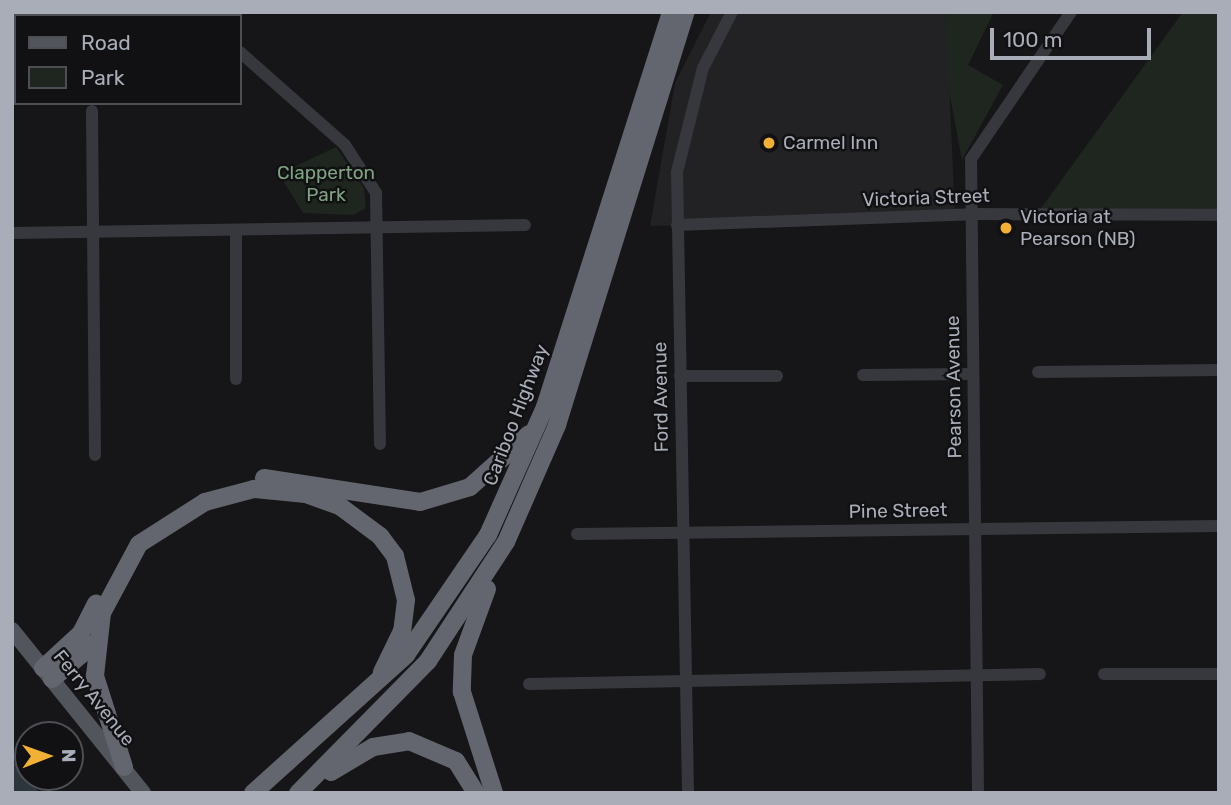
<!DOCTYPE html>
<style>
body{margin:0}
#map{position:relative;width:1231px;height:805px;overflow:hidden;background:#161618;font-family:Rubik,sans-serif}
div>[style]{position:absolute}
[style*='--x']{left:calc(var(--x)*1px);top:calc(var(--y)*1px);width:calc(var(--w)*1px);rotate:calc(var(--a)*1deg)}
.built>*{inset:0;background:#222225}
.green>*{inset:0;background:#1e261f}
.water>*{inset:0;background:#2c353c}
.minor>*{height:12px;margin:-6px;padding:0 6px;transform-origin:6px;border-radius:6px;background:#37383d}
.major>*{height:16px;margin:-8px;padding:0 8px;transform-origin:8px;border-radius:8px;background:#53555c}
.highway>*{height:18px;margin:-9px;padding:0 9px;transform-origin:9px;border-radius:9px;background:#63666e}
.dots>*{width:19px;height:19px;translate:-50% -50%;box-sizing:border-box;border:4px solid #111113;border-radius:50%}
span{translate:-50% -50%;white-space:nowrap;text-align:center;line-height:1.15;-webkit-text-stroke:5px #111113;paint-order:stroke}
.poi-label{font-size:19px;color:#a8adb8}
.left{translate:0 -50%;text-align:left}
.park-label{font-size:19px;color:#7fa381}
.street-label{font-size:19px;color:#a8adb8}
.frame{position:absolute;inset:0;border:14px solid #a8adb8;pointer-events:none}
.legend{position:absolute;left:14px;top:14px;width:228px;height:91px;box-sizing:border-box;background:#111113;border:2px solid #4d4f55;margin:0;padding:9px 12px;list-style:none;font-size:21px;color:#a8adb8}
.legend li{display:flex;align-items:center;gap:14px;height:35px}
.legend b{width:35px;border:2px solid #4d4f55}
.north{position:absolute;left:14px;top:721px;width:70px;height:70px;box-sizing:border-box;background:#111113;border:2px solid #4d4f55;border-radius:50%;rotate:89deg;font-size:19px;font-weight:700;line-height:28px;text-align:center;color:#a8adb8}
.north::after{content:'';display:block;margin:auto;width:24px;height:32px;background:#f2b134;clip-path:polygon(50% 0,100% 100%,50% 72%,0 100%)}
.scale{position:absolute;left:990px;top:28px;width:161px;height:32px;box-sizing:border-box;border:4px solid #a8adb8;border-top:0;padding-left:9px;font-size:21px;line-height:24px;white-space:nowrap;color:#a8adb8;-webkit-text-stroke:5px #111113;paint-order:stroke}
</style>
<div id="map">
<div class="built">
<i style="clip-path:polygon(711px 12px,946px 12px,955px 218px,650px 226px,675px 83px)"></i>
</div>
<div class="green">
<i style="clip-path:polygon(946px 12px,994px 12px,968px 65px,1003px 85px,962px 160px,947px 80px)"></i>
<i style="clip-path:polygon(1183px 12px,1219px 12px,1219px 213px,1034px 218px)"></i>
<i style="clip-path:polygon(336px 147px,364px 188px,366px 208px,353px 215px,303px 213px,279px 174px)"></i>
</div>
<div class="water">
<i style="clip-path:polygon(12px 760px,35px 788px,40px 793px,12px 793px)"></i>
</div>
<div class="minor">
<i style="--x:195;--y:12;--w:6;--a:45"></i>
<i style="--x:240;--y:52;--w:140;--a:41.5"></i>
<i style="--x:345;--y:145;--w:57;--a:57.1"></i>
<i style="--x:376;--y:193;--w:251;--a:89.1"></i>
<i style="--x:92;--y:111;--w:344;--a:89.5"></i>
<i style="--x:677;--y:225;--w:295;--a:-2.1"></i>
<i style="--x:972;--y:214;--w:247;--a:0.2"></i>
<i style="--x:236;--y:230;--w:149;--a:90"></i>
<i style="--x:12;--y:233;--w:513;--a:-0.89"></i>
<i style="--x:1038;--y:372;--w:181;--a:-0.6"></i>
<i style="--x:863;--y:375;--w:110;--a:-0.5"></i>
<i style="--x:680;--y:376;--w:97;--a:0"></i>
<i style="--x:577;--y:534;--w:642;--a:-0.71"></i>
<i style="--x:1104;--y:674;--w:115;--a:0"></i>
<i style="--x:529;--y:684;--w:511;--a:-1.12"></i>
<i style="--x:688;--y:793;--w:621;--a:-91.01"></i>
<i style="--x:677;--y:172;--w:107;--a:-76"></i>
<i style="--x:703;--y:68;--w:63;--a:-62.6"></i>
<i style="--x:978;--y:793;--w:634;--a:-90.63"></i>
<i style="--x:971;--y:159;--w:178;--a:-55.8"></i>
</div>
<div class="major">
<i style="--x:12;--y:630;--w:209;--a:51.2"></i>
</div>
<div class="highway">
<i style="--x:264;--y:478;--w:158;--a:8.7"></i>
<i style="--x:420;--y:502;--w:52;--a:-16.7"></i>
<i style="--x:470;--y:487;--w:79;--a:-41.9"></i>
<i style="--x:487;--y:589;--w:70;--a:110"></i>
<i style="--x:463;--y:655;--w:37;--a:92"></i>
<i style="--x:462;--y:692;--w:106;--a:72.4"></i>
<i style="--x:43;--y:668;--w:52;--a:-42.6"></i>
<i style="--x:81;--y:633;--w:33;--a:-63"></i>
<i style="--x:52;--y:679;--w:56;--a:-39.9"></i>
<i style="--x:124;--y:767;--w:96;--a:-107.7"></i>
<i style="--x:95;--y:676;--w:63;--a:-83.7"></i>
<i style="--x:102;--y:613;--w:78;--a:-61.8"></i>
<i style="--x:139;--y:544;--w:78;--a:-32.5"></i>
<i style="--x:205;--y:502;--w:51;--a:-14.9"></i>
<i style="--x:254;--y:489;--w:52;--a:5.5"></i>
<i style="--x:306;--y:494;--w:37;--a:20"></i>
<i style="--x:341;--y:507;--w:49;--a:36.6"></i>
<i style="--x:380;--y:536;--w:25;--a:53"></i>
<i style="--x:395;--y:556;--w:45;--a:76"></i>
<i style="--x:406;--y:600;--w:31;--a:97"></i>
<i style="--x:402;--y:631;--w:46;--a:116"></i>
<i style="--x:331;--y:772;--w:49;--a:-30.8"></i>
<i style="--x:373;--y:747;--w:36;--a:-9"></i>
<i style="--x:409;--y:741;--w:51;--a:23.1"></i>
<i style="--x:456;--y:761;--w:38;--a:58"></i>
<i style="--x:253;--y:793;--w:206;--a:-42"></i>
<i style="--x:406;--y:655;--w:145;--a:-55.7"></i>
<i style="--x:488;--y:535;--w:140;--a:-66"></i>
<i style="--x:545;--y:407;--w:415;--a:-72.3"></i>
<i style="--x:298;--y:793;--w:185;--a:-45.4"></i>
<i style="--x:428;--y:661;--w:142;--a:-56.8"></i>
<i style="--x:506;--y:542;--w:128;--a:-66.4"></i>
<i style="--x:557;--y:425;--w:433;--a:-72.7"></i>
</div>
<div class="dots">
<i style="left:769px;top:143px;background:#f2b134"></i>
<i style="left:1006px;top:228px;background:#f2b134"></i>
</div>
<div class="poi-label">
<span class="left" style="left:783px;top:143px">Carmel Inn</span>
<span class="left" style="left:1020px;top:228px">Victoria at<br>Pearson (NB)</span>
</div>
<div class="park-label">
<span style="left:326px;top:184px">Clapperton<br>Park</span>
</div>
<div class="street-label">
<span style="left:926px;top:198px;rotate:-2deg">Victoria Street</span>
<span style="left:954px;top:387px;rotate:-91deg">Pearson Avenue</span>
<span style="left:661px;top:397px;rotate:-91deg">Ford Avenue</span>
<span style="left:516px;top:415px;rotate:-69deg">Cariboo Highway</span>
<span style="left:898px;top:511px;rotate:-1deg">Pine Street</span>
<span style="left:94px;top:698px;rotate:51deg">Ferry Avenue</span>
</div>
<div class="frame"></div>
<ul class="legend">
<li><b style="height:9px;background:#53555c"></b>Road</li>
<li><b style="height:19px;background:#1e261f"></b>Park</li>
</ul>
<div class="north">N</div>
<div class="scale">100 m</div>
</div>
